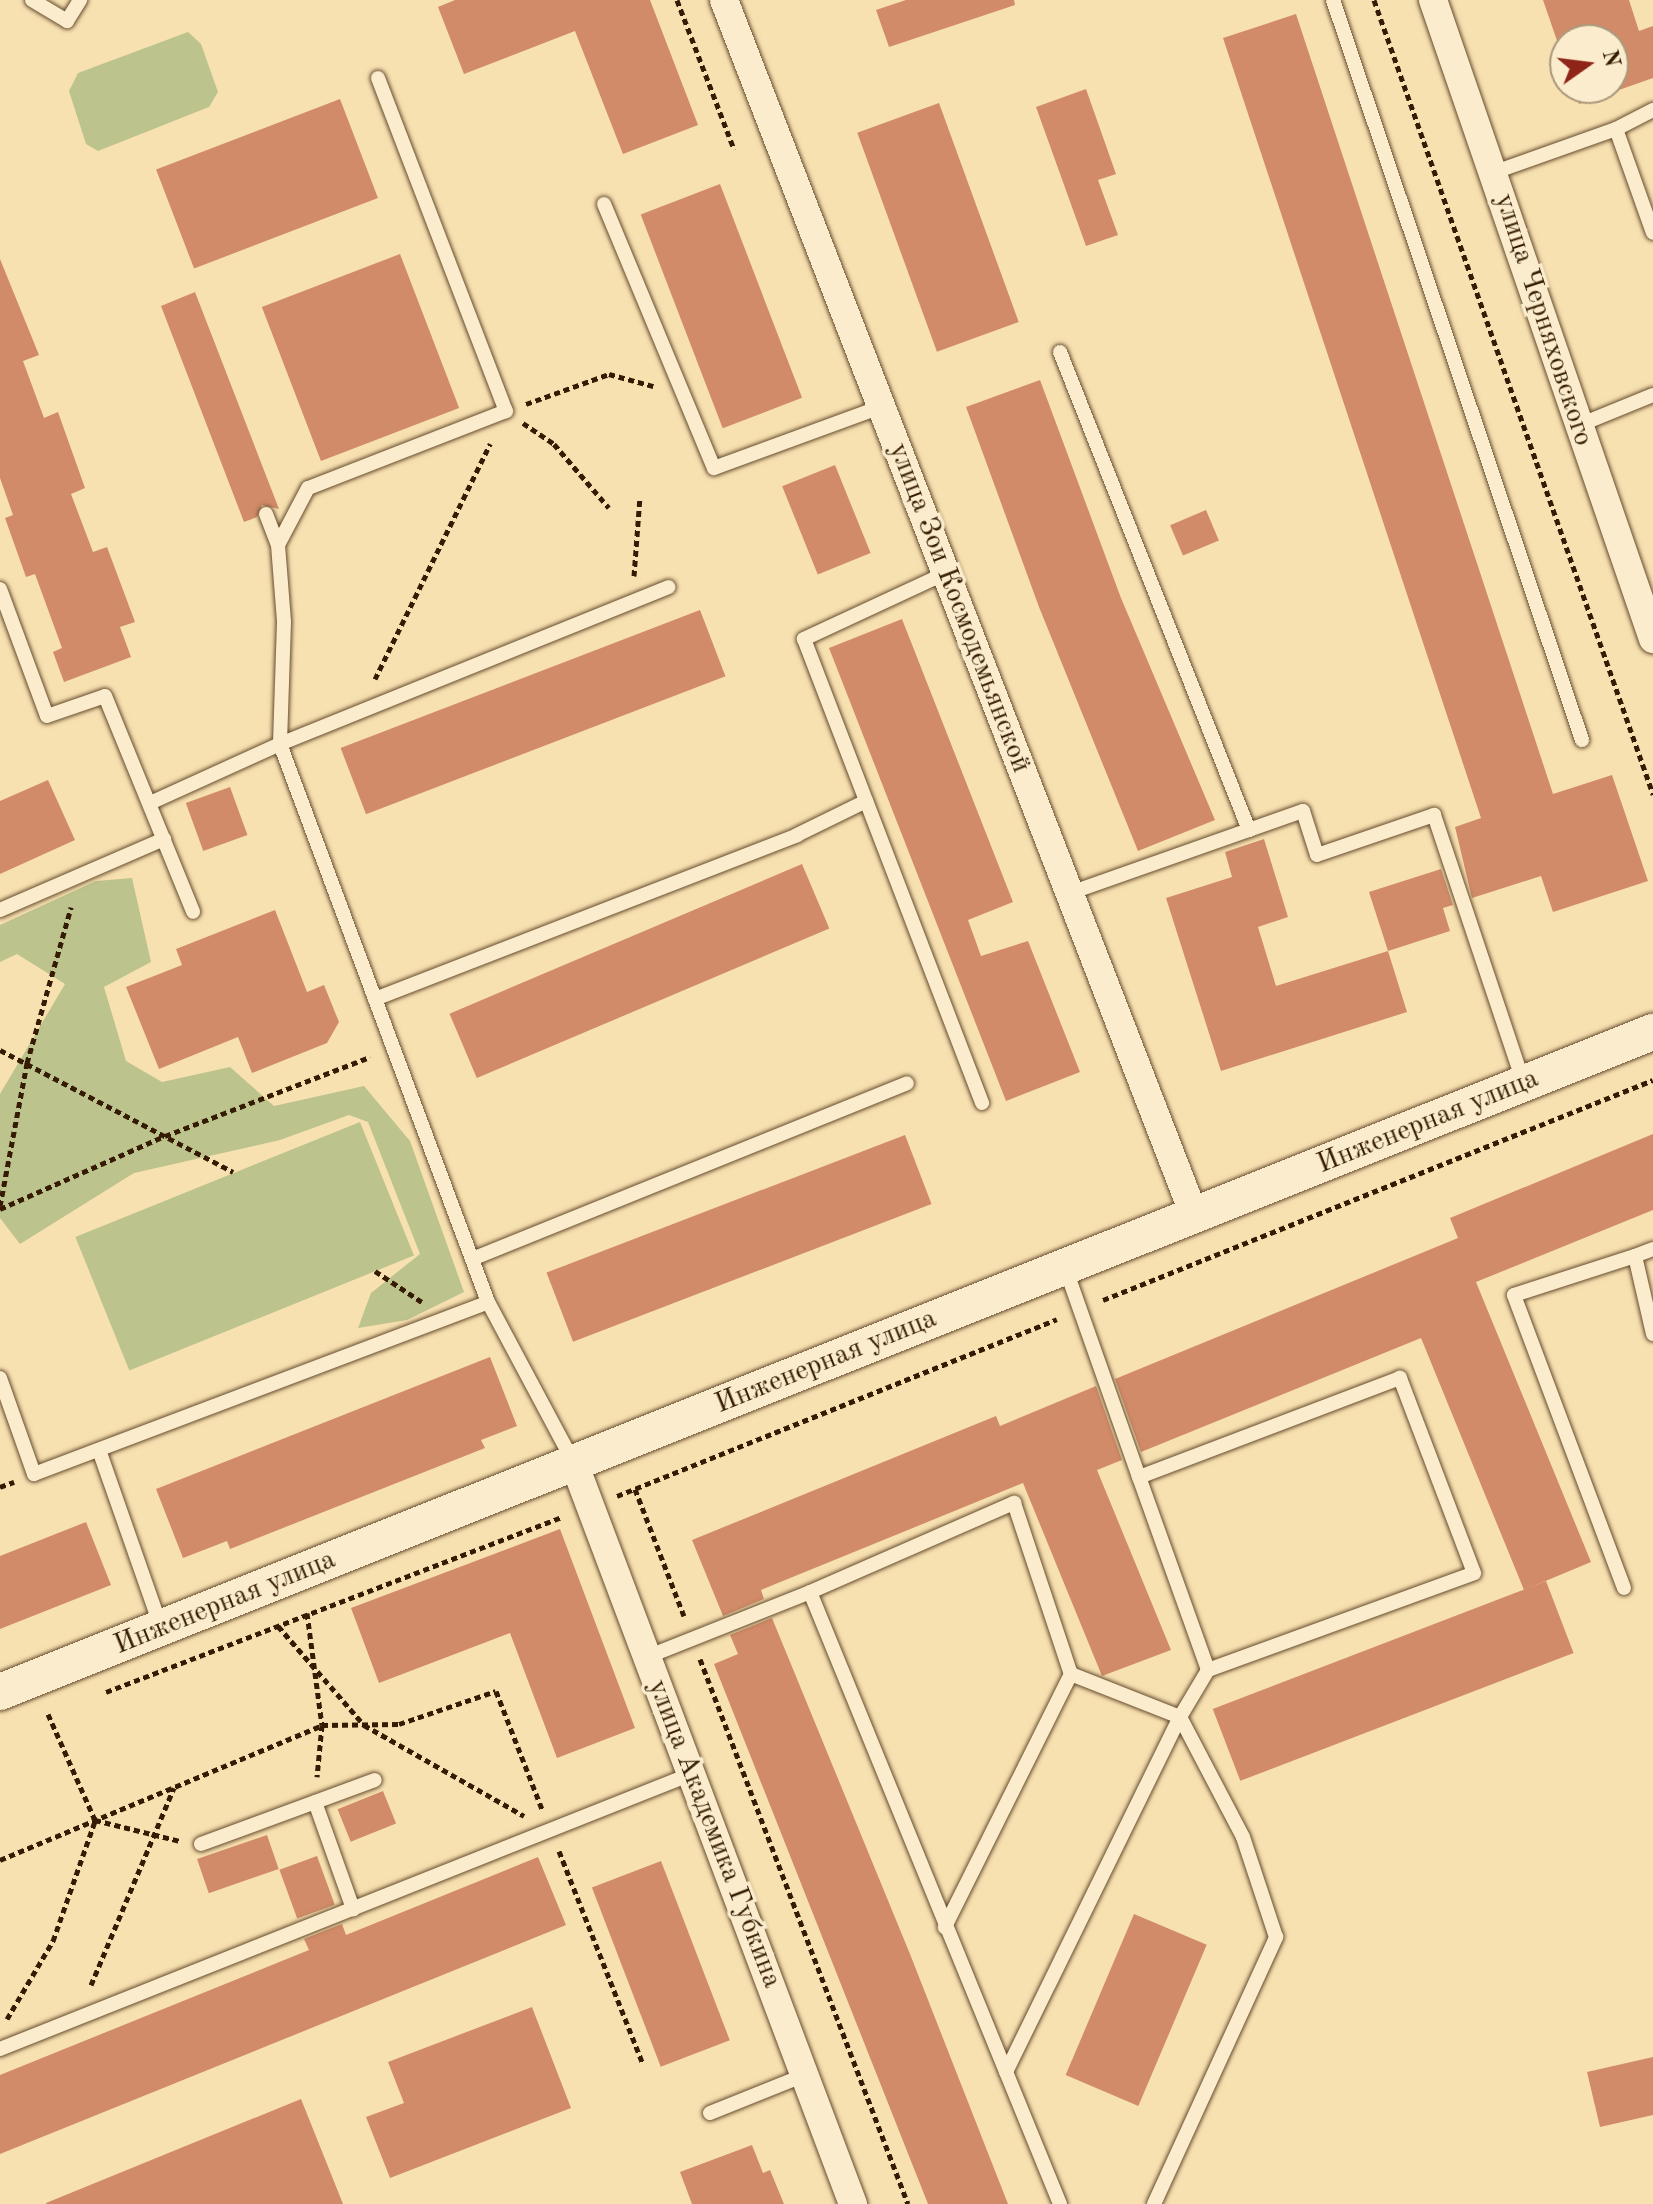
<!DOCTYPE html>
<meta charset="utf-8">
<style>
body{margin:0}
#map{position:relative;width:1653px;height:2204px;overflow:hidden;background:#f8e1b1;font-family:"Old Standard TT",serif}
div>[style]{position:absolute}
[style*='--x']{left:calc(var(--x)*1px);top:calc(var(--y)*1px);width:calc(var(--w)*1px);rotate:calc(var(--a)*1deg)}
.green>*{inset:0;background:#bdc38c;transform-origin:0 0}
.building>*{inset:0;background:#d28b69;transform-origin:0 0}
.path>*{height:5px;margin-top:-2.5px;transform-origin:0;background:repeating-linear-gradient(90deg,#351b03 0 6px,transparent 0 10px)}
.roads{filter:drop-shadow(0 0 2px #664c2e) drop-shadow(0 0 2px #664c2e)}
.service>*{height:14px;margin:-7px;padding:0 7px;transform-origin:7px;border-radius:7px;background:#faeccc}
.minor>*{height:28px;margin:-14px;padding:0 14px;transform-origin:14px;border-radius:14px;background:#faeccc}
.tertiary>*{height:36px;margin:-18px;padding:0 18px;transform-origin:18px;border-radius:18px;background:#faeccc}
span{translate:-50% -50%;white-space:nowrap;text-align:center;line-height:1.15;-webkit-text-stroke:7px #faeccc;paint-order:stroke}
.street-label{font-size:28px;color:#351b03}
.north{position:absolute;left:1549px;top:24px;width:80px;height:80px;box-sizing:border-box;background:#faeccc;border:2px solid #ab987c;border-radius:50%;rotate:76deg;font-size:22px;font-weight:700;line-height:32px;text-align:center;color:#351b03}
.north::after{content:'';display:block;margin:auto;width:28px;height:36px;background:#8f2418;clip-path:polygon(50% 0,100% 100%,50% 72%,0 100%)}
</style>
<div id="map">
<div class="green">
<i style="clip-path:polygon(188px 32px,201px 44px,218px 92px,209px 107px,98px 151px,86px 144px,69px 91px,78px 73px)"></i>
<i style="clip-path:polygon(132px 878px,151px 962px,104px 987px,126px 1061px,162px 1082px,230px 1067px,274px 1106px,364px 1086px,410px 1141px,464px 1292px,407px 1320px,358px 1328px,371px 1293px,420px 1254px,368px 1122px,349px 1115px,280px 1140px,134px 1173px,20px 1244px,0 1218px,0 1094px,65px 984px,17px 954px,0 962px,0 925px,96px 881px)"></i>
<i style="left:360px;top:1122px;width:144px;height:307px;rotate:68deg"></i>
</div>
<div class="building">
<i style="clip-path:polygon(455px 0,650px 0,698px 125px,623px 154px,575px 31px,464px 74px,438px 7px)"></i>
<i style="clip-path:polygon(906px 0,1014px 0,1015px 5px,889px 47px,876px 10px)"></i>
<i style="clip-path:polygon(1543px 0,1629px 0,1639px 31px,1653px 26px,1653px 78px,1579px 104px,1573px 88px,1613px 88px,1613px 40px,1565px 40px,1565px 64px)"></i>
<i style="clip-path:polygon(1296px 14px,1553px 794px,1612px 775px,1648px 881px,1553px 912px,1541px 876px,1472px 898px,1455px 827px,1481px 818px,1223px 38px)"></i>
<i style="clip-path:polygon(1086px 89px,1116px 174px,1098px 180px,1118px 235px,1086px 246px,1036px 107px)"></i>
<i style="left:340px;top:99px;width:106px;height:197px;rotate:69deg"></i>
<i style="left:939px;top:103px;width:233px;height:87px;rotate:70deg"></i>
<i style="left:720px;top:184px;width:229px;height:85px;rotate:69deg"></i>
<i style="left:400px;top:254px;width:165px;height:148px;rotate:69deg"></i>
<i style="clip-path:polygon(0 259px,39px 355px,23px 361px,44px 418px,58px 412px,85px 488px,71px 494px,93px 552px,107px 547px,135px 622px,120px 627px,131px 657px,64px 682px,53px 652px,62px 648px,35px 574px,26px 577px,5px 518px,13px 515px,0 478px)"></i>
<i style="clip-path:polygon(195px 292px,279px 509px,262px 505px,257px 517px,244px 522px,161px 306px)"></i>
<i style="clip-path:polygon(1040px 380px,1121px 598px,1215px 820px,1138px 851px,1039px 607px,966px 407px)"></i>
<i style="left:835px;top:465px;width:95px;height:57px;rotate:68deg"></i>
<i style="left:1206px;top:510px;width:33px;height:39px;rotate:67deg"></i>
<i style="left:700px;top:610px;width:71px;height:385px;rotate:69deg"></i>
<i style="clip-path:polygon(902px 619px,1013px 902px,968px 920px,981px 956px,1028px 941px,1080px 1072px,1006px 1101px,829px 648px)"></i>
<i style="clip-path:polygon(48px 780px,75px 840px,0 874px,0 801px)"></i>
<i style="left:230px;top:787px;width:51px;height:47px;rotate:70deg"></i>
<i style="clip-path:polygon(1264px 839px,1288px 917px,1258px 927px,1276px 986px,1388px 951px,1407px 1012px,1221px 1071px,1166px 898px,1232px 877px,1225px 852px)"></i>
<i style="left:802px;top:864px;width:70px;height:383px;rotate:67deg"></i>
<i style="clip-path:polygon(1441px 869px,1453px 905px,1443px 908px,1450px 931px,1388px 951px,1369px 892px)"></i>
<i style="clip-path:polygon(275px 910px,307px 992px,324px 985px,339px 1022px,327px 1043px,252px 1073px,238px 1037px,159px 1069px,126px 987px,182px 965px,176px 949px)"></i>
<i style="clip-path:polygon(1653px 1134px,1653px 1210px,1476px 1282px,1591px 1562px,1524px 1590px,1421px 1338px,1141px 1452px,1115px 1379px,1458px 1238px,1450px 1218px)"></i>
<i style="left:905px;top:1135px;width:74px;height:384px;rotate:69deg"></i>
<i style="clip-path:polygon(490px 1357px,517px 1426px,481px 1440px,485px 1448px,230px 1549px,227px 1541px,183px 1558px,156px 1489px)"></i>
<i style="clip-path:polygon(1096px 1386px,1122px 1460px,1097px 1470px,1171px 1650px,1102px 1676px,1023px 1483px,761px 1590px,764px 1599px,723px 1616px,692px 1540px,996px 1416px,1000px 1426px)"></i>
<i style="clip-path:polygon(86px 1522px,111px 1585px,0 1629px,0 1556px)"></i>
<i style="clip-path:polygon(560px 1529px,635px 1728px,557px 1758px,510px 1633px,379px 1683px,351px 1608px)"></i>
<i style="left:1546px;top:1581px;width:77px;height:357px;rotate:69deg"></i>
<i style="clip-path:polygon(772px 1618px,910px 1954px,1008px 2204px,928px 2204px,714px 1664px,738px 1654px,730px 1635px)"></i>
<i style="left:383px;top:1791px;width:35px;height:49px;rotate:68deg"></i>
<i style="left:267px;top:1835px;width:36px;height:74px;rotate:71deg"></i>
<i style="left:317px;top:1856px;width:52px;height:40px;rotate:70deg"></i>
<i style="clip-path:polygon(538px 1857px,566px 1925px,0 2154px,0 2075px,309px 1950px,304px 1939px,342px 1924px,346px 1935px)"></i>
<i style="left:661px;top:1861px;width:192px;height:74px;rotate:69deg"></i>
<i style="left:1134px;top:1914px;width:79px;height:175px;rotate:23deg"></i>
<i style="clip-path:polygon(532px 2007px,571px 2108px,390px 2178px,366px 2117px,404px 2103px,388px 2062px)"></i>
<i style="clip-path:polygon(1653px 2057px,1653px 2115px,1600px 2127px,1587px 2072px)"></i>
<i style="clip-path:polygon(301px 2099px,343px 2204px,46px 2204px,46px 2203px)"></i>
<i style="clip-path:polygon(752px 2145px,763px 2173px,770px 2170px,784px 2204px,692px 2204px,680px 2172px)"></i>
</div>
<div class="path">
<i style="--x:677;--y:0;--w:160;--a:69.1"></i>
<i style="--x:1374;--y:0;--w:842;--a:70.64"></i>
<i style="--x:526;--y:404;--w:88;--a:-19.9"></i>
<i style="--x:609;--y:374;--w:46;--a:15.3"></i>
<i style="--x:523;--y:423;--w:37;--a:34"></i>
<i style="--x:554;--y:444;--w:84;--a:49.3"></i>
<i style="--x:634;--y:576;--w:79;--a:-85.7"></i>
<i style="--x:375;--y:679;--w:262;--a:-63.9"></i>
<i style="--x:0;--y:1050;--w:263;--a:27.6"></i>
<i style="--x:0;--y:1206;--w:146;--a:-79.3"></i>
<i style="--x:27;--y:1063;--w:162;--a:-74.2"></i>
<i style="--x:0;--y:1209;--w:180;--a:-23.9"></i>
<i style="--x:165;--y:1136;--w:220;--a:-21.1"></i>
<i style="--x:375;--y:1271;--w:56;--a:33.4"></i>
<i style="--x:1103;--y:1300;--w:592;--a:-21.8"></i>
<i style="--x:0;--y:1487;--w:15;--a:-20"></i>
<i style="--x:635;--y:1489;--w:136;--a:68.9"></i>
<i style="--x:617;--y:1496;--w:474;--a:-21.9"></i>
<i style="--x:307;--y:1613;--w:113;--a:82.4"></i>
<i style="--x:322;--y:1725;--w:52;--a:95.5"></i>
<i style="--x:278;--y:1626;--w:131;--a:49"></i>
<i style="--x:364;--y:1725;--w:184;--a:29.6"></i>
<i style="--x:700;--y:1659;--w:583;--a:69.11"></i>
<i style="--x:106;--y:1692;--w:489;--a:-21"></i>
<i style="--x:48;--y:1714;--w:116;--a:66.1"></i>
<i style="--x:95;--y:1820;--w:88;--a:13.9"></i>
<i style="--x:559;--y:1851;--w:227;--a:68.5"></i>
<i style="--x:0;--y:1860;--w:349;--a:-22.7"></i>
<i style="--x:322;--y:1725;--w:77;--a:-0.7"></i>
<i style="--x:399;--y:1724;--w:102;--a:-18.8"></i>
<i style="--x:496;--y:1691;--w:127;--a:68.7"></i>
<i style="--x:91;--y:1985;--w:214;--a:-67.2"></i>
<i style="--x:7;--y:2019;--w:91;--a:-59.5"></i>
<i style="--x:53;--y:1941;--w:127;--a:-70.7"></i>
</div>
<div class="roads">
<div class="service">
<i style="--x:32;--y:0;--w:41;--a:31"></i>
<i style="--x:67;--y:21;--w:25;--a:-58"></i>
<i style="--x:1333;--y:0;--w:781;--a:71.4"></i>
<i style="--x:378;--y:78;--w:357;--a:69"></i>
<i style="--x:506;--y:411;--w:212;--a:158.7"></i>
<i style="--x:308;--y:488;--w:64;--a:117.8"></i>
<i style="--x:278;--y:545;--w:77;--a:85.5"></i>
<i style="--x:284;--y:622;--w:122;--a:91.9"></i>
<i style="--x:280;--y:744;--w:419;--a:-22"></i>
<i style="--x:1616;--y:129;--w:110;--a:70.4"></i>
<i style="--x:1495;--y:172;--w:128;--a:-19.6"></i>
<i style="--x:1616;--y:129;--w:42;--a:-27.2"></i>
<i style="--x:604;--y:204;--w:286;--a:67.4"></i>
<i style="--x:714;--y:468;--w:178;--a:-20.1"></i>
<i style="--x:1060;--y:352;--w:514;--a:68.43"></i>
<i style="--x:1577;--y:426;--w:82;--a:-22.2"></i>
<i style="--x:266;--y:514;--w:33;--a:69"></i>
<i style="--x:946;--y:573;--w:157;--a:155.1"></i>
<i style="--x:804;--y:639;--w:497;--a:69"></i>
<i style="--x:0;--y:589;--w:135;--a:69.7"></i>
<i style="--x:47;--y:716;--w:61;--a:-19"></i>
<i style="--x:105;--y:696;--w:233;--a:67.8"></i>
<i style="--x:150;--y:803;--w:143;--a:-24.4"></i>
<i style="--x:280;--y:744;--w:596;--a:69.56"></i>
<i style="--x:488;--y:1302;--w:183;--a:61.9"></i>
<i style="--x:1070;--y:893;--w:247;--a:-19.4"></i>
<i style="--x:1303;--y:811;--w:46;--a:72.3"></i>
<i style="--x:1317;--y:855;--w:124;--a:-18.9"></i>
<i style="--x:1434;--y:815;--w:284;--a:71.5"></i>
<i style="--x:0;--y:910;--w:179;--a:-23.4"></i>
<i style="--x:375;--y:999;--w:453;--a:-21.2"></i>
<i style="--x:797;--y:835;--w:77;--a:-26.2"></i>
<i style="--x:1653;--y:1249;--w:19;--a:159"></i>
<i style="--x:1635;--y:1256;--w:80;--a:77"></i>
<i style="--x:472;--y:1259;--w:469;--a:-22"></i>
<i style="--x:1065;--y:1267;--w:223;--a:70.6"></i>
<i style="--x:1139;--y:1477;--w:205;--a:70.3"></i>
<i style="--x:1208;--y:1670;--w:283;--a:-20"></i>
<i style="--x:1474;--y:1573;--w:209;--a:-110.8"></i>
<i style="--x:1400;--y:1378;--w:279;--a:159.2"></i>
<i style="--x:0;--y:1378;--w:102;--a:70.5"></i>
<i style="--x:34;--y:1474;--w:485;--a:-20.7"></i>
<i style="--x:99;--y:1450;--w:188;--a:70.7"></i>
<i style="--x:1624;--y:1588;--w:313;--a:-110.6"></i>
<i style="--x:1514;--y:1295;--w:127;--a:-17.9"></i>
<i style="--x:810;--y:1592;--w:223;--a:-23.6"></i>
<i style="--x:1014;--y:1503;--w:180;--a:71.6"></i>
<i style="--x:1071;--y:1674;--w:283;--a:116.5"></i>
<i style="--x:647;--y:1657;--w:175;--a:-21.7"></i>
<i style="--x:810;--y:1592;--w:661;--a:67.78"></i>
<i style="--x:315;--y:1802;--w:114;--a:70.4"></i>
<i style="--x:201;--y:1844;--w:185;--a:-20.2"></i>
<i style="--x:0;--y:2049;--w:744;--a:-21.7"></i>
<i style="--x:1006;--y:2072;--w:395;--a:-63.9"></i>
<i style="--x:1180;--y:1717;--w:117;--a:-158.5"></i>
<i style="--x:710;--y:2113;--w:102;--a:-21.8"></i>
<i style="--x:1154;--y:2204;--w:294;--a:-65.4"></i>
<i style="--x:1276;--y:1937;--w:105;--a:-108.3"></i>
<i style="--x:1243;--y:1837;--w:136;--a:-117.7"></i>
<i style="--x:1180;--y:1717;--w:55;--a:-59.2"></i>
</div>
<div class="minor">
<i style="--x:724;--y:0;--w:1303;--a:68.85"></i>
<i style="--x:1433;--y:0;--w:676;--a:71"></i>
<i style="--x:574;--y:1463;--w:792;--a:69.37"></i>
</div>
<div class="tertiary">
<i style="--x:0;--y:1692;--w:1780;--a:-21.77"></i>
</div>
</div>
<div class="street-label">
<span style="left:1543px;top:320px;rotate:72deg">улица Черняховского</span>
<span style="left:959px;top:608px;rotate:69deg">улица Зои Космодемьянской</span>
<span style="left:1428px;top:1122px;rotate:-22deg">Инженерная улица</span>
<span style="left:826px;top:1362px;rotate:-22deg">Инженерная улица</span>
<span style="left:225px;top:1603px;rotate:-22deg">Инженерная улица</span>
<span style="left:714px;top:1834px;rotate:69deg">улица Академика Губкина</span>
</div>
<div class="north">N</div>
</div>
